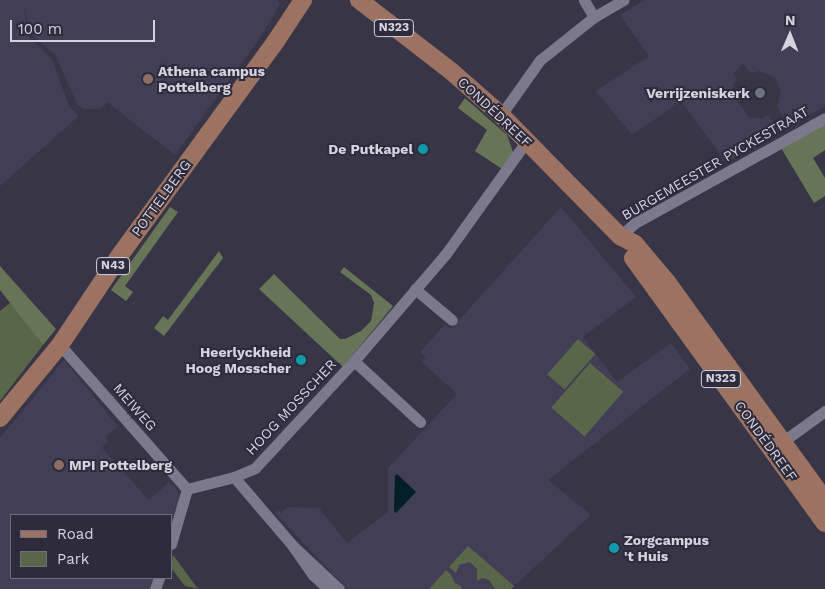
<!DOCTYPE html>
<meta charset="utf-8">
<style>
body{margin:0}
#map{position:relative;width:825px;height:589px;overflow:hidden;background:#383546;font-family:"Work Sans",sans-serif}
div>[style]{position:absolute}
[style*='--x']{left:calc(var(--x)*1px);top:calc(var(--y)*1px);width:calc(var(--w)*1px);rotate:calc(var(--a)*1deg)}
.built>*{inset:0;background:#423e55}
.green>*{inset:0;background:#5a664a;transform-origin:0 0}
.forest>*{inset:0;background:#677457}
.water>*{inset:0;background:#021f27}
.minor>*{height:11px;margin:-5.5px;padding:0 5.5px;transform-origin:5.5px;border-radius:5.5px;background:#7c798d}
.primary>*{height:18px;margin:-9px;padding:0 9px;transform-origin:9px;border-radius:9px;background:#9c7262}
.dots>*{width:14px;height:14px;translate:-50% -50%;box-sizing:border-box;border:2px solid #2e2b3c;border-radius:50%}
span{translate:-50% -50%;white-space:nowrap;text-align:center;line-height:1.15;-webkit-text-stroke:4px #2e2b3c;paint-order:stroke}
.shield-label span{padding:1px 4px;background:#2e2b3c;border:1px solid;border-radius:4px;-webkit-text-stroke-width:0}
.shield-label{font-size:12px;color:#d5d3de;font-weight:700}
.poi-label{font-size:14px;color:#d5d3de;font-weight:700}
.left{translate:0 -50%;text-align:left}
.right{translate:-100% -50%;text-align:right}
.street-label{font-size:14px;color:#d5d3de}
.legend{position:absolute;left:10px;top:514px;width:162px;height:65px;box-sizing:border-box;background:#2e2b3c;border:1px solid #716e7d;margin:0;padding:6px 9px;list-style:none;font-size:15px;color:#d5d3de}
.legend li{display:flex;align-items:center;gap:10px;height:25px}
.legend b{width:25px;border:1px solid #716e7d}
.north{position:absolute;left:765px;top:10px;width:50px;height:50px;-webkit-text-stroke:4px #2e2b3c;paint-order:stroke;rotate:1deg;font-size:14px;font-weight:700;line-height:20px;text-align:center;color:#d5d3de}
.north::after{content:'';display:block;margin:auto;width:18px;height:22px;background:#d5d3de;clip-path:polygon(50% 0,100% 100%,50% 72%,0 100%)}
.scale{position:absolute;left:10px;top:20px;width:145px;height:22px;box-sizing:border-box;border:2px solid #d5d3de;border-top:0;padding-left:6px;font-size:15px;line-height:18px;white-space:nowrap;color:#d5d3de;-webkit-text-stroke:4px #2e2b3c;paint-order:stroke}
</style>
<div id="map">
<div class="built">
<i style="clip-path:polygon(0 0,277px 0,280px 4px,261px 36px,175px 155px,107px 102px,100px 109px,83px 109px,77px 104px,56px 56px,30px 32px,24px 4px,27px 35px,52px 59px,69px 106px,79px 116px,0 186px)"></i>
<i style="clip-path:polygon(645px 0,825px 0,825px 106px,790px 126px,777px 107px,781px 91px,775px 78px,760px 71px,750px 73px,743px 63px,733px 74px,737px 80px,734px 83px,732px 94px,749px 117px,762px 119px,768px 115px,780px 131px,726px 162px,681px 101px,632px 135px,596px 91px,649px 56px,620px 15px)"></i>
<i style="clip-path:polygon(561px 207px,636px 297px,583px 337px,617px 382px,671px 343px,690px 369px,548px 480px,591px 515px,511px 589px,347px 589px,275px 513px,279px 510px,281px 513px,288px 507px,319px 508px,347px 543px,388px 512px,388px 468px,457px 394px,422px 362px,426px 357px,420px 352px,445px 324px,451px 329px)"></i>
<i style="clip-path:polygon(64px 360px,118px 426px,105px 438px,108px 441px,102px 448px,149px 500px,169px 482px,176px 488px,180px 498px,171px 531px,171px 515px,11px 515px,11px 578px,154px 578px,150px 589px,0 589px,0 438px)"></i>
</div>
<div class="green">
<i style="clip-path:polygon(11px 302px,43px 345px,0 401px,0 311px)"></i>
<i style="left:578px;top:339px;width:23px;height:47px;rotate:41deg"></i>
<i style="left:590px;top:363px;width:44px;height:59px;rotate:41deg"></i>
<i style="clip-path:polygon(468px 546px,514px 586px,511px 589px,495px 589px,489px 580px,482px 578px,477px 581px,477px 569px,470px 562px,459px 565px,456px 573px,449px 567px)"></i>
<i style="clip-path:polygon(173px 555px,198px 589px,185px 586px,171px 568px)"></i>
<i style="clip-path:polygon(446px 570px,451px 575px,455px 583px,462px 587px,460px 589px,429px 589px)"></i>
</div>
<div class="forest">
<i style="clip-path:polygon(465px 98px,507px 135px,513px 152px,502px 169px,475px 151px,487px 130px,458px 108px)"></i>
<i style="clip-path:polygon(825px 123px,825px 150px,813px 158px,825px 178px,825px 196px,814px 203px,781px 148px)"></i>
<i style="clip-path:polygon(170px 207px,178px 212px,125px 286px,133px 292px,126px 301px,111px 290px)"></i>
<i style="clip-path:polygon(219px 251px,223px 258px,164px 336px,154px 328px,163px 316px,168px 320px)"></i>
<i style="clip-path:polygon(0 266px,56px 329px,43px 345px,0 290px)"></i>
<i style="clip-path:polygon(344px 267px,393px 306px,343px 367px,259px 289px,274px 274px,340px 339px,345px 339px,361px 331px,371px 321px,374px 303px,371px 295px,340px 272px)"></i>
</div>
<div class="water">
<i style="clip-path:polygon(397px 474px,416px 492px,396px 513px,394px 511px,395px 476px)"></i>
</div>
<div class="minor">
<i style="--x:584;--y:0;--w:20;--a:60"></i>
<i style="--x:501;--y:115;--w:67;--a:-54.7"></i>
<i style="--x:540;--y:60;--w:69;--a:-38.5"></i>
<i style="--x:594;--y:17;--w:34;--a:-30"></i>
<i style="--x:620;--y:236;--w:20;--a:-41"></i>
<i style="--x:635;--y:223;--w:217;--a:-28.9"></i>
<i style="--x:415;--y:289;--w:48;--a:40"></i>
<i style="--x:60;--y:345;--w:192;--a:48.6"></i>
<i style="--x:354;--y:361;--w:90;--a:42.7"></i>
<i style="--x:778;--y:445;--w:58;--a:-35.9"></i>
<i style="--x:234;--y:477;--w:91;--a:49.5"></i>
<i style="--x:187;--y:489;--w:49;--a:-14.3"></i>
<i style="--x:234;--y:477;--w:23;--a:-23"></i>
<i style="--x:255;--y:468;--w:146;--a:-47.2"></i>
<i style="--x:354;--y:361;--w:140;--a:-49.4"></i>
<i style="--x:445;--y:255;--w:139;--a:-54.4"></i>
<i style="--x:171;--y:544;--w:57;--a:-73.8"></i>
<i style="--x:155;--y:589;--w:12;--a:-70"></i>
<i style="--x:328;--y:589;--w:21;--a:-137"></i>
<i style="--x:313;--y:575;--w:35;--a:-125"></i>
<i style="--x:293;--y:546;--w:63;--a:43.1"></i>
</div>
<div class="primary">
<i style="--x:359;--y:0;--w:116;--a:37.7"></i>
<i style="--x:451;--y:71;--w:67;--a:41.3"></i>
<i style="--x:501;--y:115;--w:170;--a:45.5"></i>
<i style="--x:620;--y:236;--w:17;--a:28"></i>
<i style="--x:635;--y:244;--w:50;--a:49.9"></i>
<i style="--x:667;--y:282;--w:269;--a:54.1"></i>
<i style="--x:633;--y:258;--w:327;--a:54.1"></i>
<i style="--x:0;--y:418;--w:94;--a:-50.6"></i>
<i style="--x:60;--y:345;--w:108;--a:-56.3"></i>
<i style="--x:120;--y:255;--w:265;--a:-53.9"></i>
<i style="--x:276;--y:41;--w:49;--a:-56.6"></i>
</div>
<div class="dots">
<i style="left:148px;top:79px;background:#8d6e63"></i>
<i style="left:760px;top:93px;background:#6b7280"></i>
<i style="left:423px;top:149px;background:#0f9aa8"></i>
<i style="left:301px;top:360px;background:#0f9aa8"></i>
<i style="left:59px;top:465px;background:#8d6e63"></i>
<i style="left:614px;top:548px;background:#0f9aa8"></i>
</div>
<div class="shield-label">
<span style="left:394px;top:28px">N323</span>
<span style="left:113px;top:266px">N43</span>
<span style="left:721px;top:379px">N323</span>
</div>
<div class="poi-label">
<span class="left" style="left:158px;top:79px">Athena campus<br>Pottelberg</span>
<span class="right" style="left:750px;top:93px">Verrijzeniskerk</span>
<span class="right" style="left:413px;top:149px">De Putkapel</span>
<span class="right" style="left:291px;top:360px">Heerlyckheid<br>Hoog Mosscher</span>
<span class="left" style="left:69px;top:465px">MPI Pottelberg</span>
<span class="left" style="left:624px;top:548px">Zorgcampus<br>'t Huis</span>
</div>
<div class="street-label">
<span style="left:495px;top:112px;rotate:43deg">CONDÉDREEF</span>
<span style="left:715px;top:163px;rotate:-30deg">BURGEMEESTER PYCKESTRAAT</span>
<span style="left:161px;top:198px;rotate:-54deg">POTTELBERG</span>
<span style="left:135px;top:407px;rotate:49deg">MEIWEG</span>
<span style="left:291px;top:407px;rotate:-47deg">HOOG MOSSCHER</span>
<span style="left:766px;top:441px;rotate:54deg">CONDÉDREEF</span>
</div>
<ul class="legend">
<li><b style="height:6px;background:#9c7262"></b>Road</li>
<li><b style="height:14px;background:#5a664a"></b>Park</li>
</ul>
<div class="north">N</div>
<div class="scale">100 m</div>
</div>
